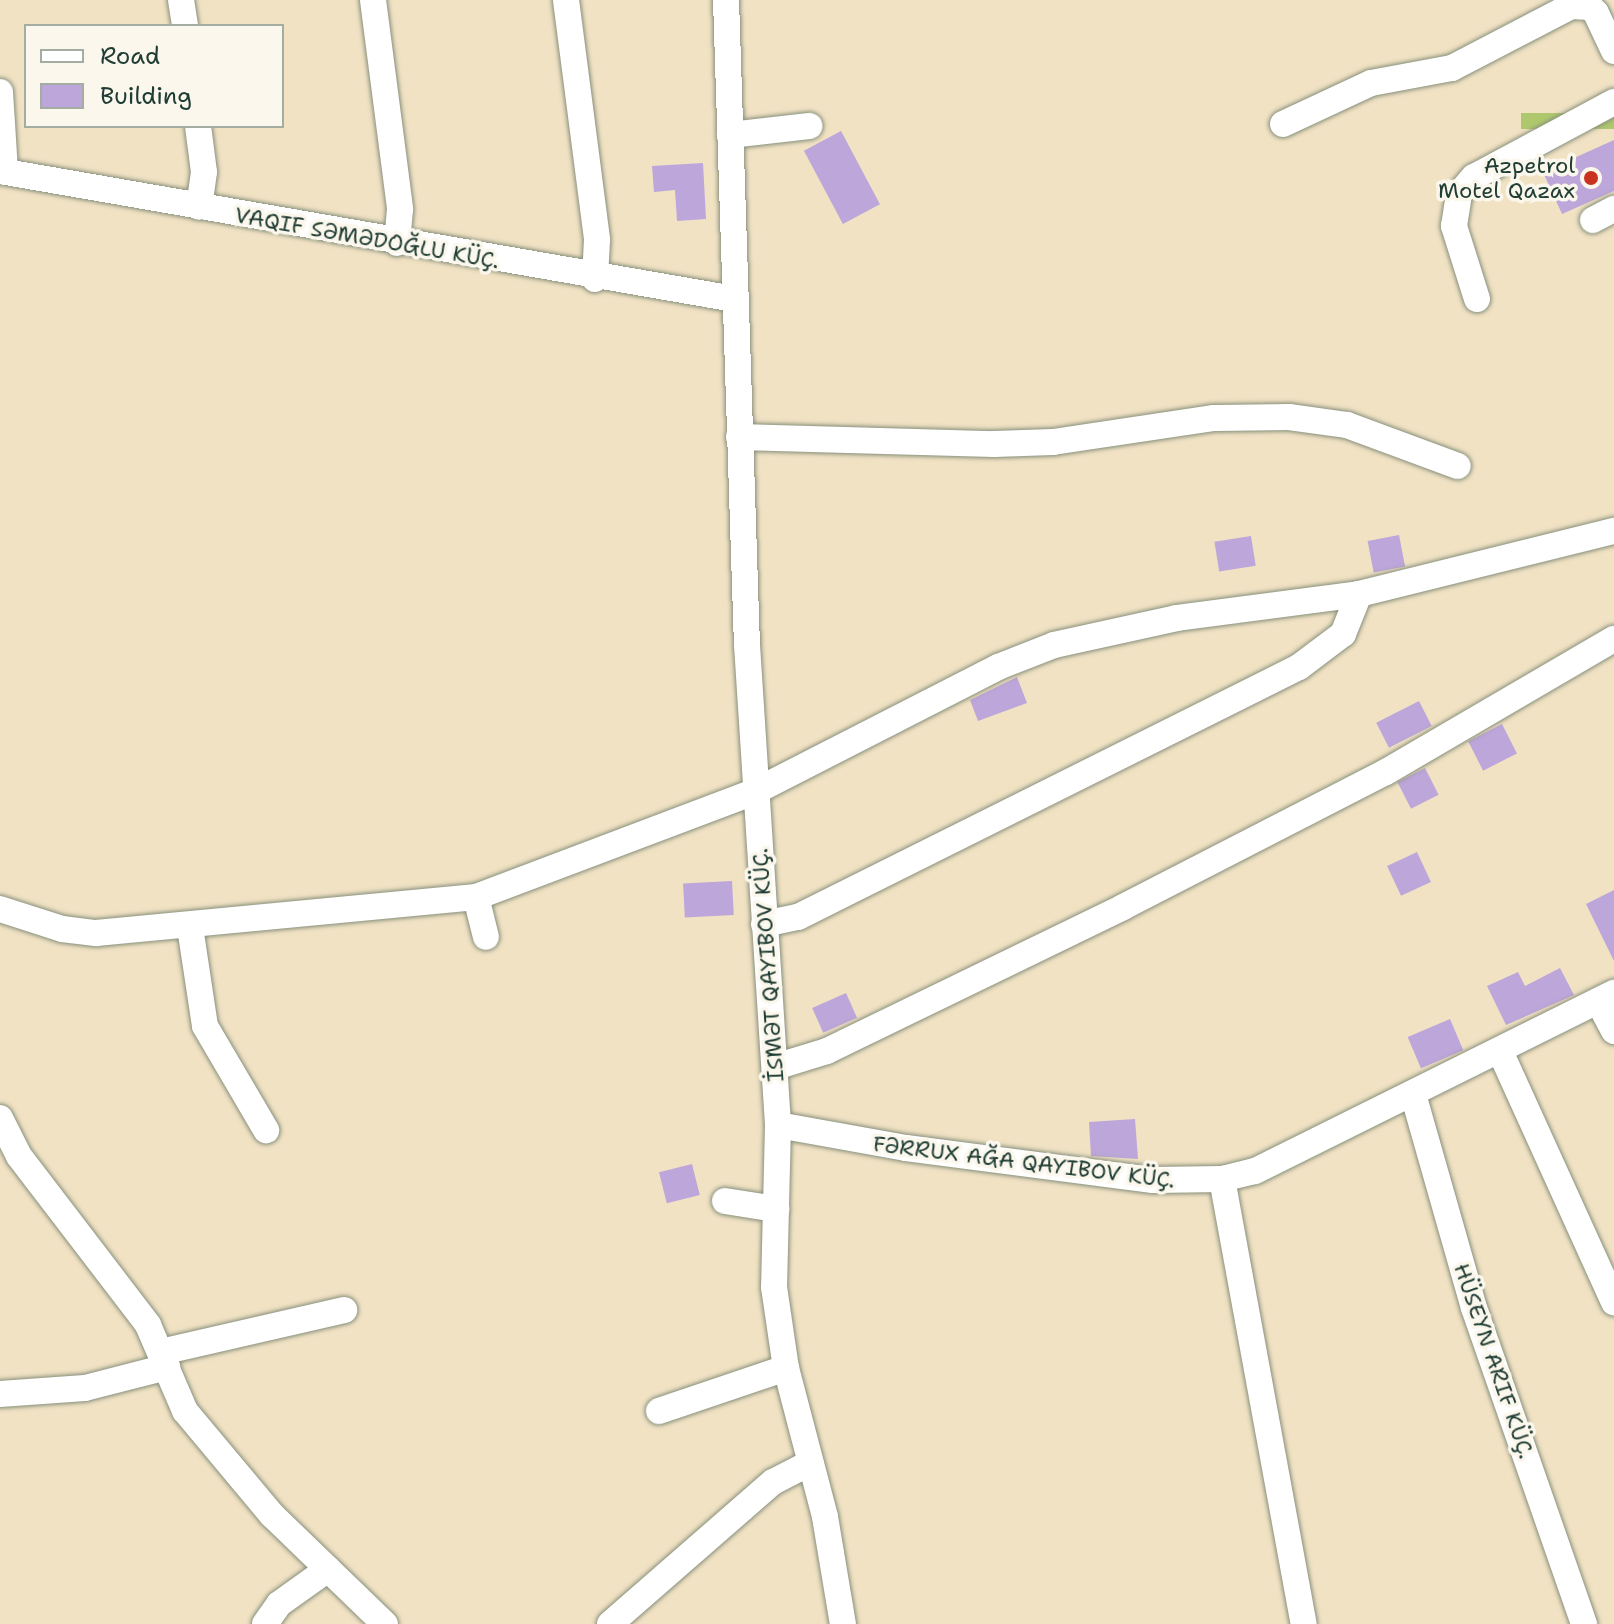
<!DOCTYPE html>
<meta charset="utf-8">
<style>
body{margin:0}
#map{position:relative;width:1614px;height:1624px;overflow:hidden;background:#f1e2c4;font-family:"Shantell Sans",sans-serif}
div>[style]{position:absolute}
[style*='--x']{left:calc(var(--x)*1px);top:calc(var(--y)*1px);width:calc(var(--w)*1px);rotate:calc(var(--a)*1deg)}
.green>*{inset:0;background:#afc86d;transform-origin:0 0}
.building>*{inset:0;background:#bca6da;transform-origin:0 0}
.roads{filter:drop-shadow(0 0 2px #88907c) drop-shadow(0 0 2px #88907c)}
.minor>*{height:26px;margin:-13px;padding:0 13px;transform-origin:13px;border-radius:13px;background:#fff}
.dots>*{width:22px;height:22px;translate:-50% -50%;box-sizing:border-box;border:4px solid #fbf7ec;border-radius:50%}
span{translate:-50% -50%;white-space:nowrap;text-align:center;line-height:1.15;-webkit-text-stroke:7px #fbf7ec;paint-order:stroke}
.poi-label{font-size:22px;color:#1f3d34}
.right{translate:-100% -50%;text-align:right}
.street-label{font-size:22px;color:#1f3d34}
.legend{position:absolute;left:24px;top:24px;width:260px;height:104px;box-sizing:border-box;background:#fbf7ec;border:2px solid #a3ada2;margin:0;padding:10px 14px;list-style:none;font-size:24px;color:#1f3d34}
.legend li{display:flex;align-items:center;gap:16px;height:40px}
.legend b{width:40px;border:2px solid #a3ada2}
</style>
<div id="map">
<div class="green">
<i style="left:1614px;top:113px;width:16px;height:93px;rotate:90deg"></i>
</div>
<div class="building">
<i style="left:841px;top:131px;width:83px;height:42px;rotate:62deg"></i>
<i style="clip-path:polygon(1614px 140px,1614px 191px,1562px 214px,1543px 172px)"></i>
<i style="clip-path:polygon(703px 163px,706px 219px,677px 221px,675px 190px,654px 192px,652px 166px)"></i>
<i style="left:1399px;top:535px;width:32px;height:32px;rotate:79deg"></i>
<i style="left:1251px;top:536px;width:30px;height:37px;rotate:81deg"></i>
<i style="clip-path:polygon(1017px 677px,1027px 703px,978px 721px,970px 700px)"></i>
<i style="left:1419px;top:701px;width:28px;height:48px;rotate:63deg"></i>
<i style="left:1502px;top:724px;width:33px;height:38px;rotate:63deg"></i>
<i style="left:1425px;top:768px;width:30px;height:31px;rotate:63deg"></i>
<i style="left:1417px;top:852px;width:33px;height:33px;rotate:65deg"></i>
<i style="left:732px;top:881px;width:34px;height:49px;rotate:87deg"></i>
<i style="clip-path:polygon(1614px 890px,1614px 961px,1586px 904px)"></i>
<i style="clip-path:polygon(1560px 968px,1574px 995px,1506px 1025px,1487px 986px,1518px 972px,1525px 986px)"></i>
<i style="left:846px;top:993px;width:27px;height:37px;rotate:66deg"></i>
<i style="left:1450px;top:1019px;width:34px;height:46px;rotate:67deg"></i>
<i style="clip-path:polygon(1135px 1119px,1138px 1159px,1091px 1156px,1089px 1122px)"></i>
<i style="left:692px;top:1164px;width:32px;height:34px;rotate:76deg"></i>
</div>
<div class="roads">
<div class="minor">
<i style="--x:181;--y:0;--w:26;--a:81"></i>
<i style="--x:373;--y:0;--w:211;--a:82.6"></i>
<i style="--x:400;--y:209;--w:34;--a:95"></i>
<i style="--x:566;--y:0;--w:242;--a:82.6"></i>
<i style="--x:597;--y:240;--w:39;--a:93"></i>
<i style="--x:726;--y:0;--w:645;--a:88.14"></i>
<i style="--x:747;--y:645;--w:481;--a:86.3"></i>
<i style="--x:778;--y:1125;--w:162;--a:91.4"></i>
<i style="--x:774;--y:1287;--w:82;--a:81.6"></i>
<i style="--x:786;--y:1368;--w:154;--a:75.3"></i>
<i style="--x:825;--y:1517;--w:109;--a:80.5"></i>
<i style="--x:0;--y:92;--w:80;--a:86.4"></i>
<i style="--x:1283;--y:124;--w:97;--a:-25"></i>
<i style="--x:1371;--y:83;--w:82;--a:-10.5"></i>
<i style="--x:1452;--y:68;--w:134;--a:-27.5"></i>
<i style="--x:1571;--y:6;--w:19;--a:3"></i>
<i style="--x:1590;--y:7;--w:8;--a:45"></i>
<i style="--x:1596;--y:13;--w:42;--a:64.7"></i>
<i style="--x:198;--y:126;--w:46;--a:82.6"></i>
<i style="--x:204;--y:172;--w:35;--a:98"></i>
<i style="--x:730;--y:135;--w:80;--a:-6.5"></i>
<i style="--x:0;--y:171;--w:745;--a:9.89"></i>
<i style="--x:1593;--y:220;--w:24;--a:-28"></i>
<i style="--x:1477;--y:299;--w:77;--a:-107.5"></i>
<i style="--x:1454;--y:226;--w:32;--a:-81"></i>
<i style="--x:1459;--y:194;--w:23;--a:-49"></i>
<i style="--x:1474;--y:177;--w:159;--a:-28.2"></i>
<i style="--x:739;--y:437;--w:255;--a:1.6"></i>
<i style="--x:994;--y:444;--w:59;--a:-1.9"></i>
<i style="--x:1053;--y:442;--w:163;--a:-8.5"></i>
<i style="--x:1214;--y:418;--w:75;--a:-0.8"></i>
<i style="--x:1289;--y:417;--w:59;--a:7.9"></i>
<i style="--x:1347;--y:425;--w:118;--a:20.3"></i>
<i style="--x:476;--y:897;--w:41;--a:76"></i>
<i style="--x:0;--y:909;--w:65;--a:17.9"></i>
<i style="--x:62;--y:929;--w:34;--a:7"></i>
<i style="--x:96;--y:933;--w:382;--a:-5.4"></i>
<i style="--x:476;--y:897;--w:299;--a:-20.7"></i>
<i style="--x:756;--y:791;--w:272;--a:-27.1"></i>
<i style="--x:998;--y:667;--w:60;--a:-21.4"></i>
<i style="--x:1054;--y:645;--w:126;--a:-12.4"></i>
<i style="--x:1177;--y:618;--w:184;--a:-7.5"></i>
<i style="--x:1359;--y:594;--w:263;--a:-13.9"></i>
<i style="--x:764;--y:924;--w:35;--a:-12"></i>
<i style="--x:798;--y:917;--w:560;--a:-26.52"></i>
<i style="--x:1299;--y:667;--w:55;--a:-36.9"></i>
<i style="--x:1343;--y:634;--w:43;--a:-68.2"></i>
<i style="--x:190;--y:927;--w:100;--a:81.4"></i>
<i style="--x:205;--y:1026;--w:121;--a:59.6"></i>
<i style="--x:1598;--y:1001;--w:34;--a:62"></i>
<i style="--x:1500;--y:1051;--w:276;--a:65.6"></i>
<i style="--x:775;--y:1067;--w:54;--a:-17.1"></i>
<i style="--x:827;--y:1051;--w:329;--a:-25.9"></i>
<i style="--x:1123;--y:907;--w:296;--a:-27.2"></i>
<i style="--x:1386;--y:772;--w:264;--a:-30.3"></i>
<i style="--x:1413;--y:1094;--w:223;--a:74.1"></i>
<i style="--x:1474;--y:1308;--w:335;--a:70.8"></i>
<i style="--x:0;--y:1118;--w:42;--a:63.4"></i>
<i style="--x:19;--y:1156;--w:213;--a:52.6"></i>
<i style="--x:148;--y:1325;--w:94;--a:66.7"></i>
<i style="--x:185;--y:1411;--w:136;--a:50.1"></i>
<i style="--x:272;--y:1515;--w:157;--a:44"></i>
<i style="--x:778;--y:1125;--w:130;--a:10.2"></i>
<i style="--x:906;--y:1148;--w:249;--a:7.4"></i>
<i style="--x:1153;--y:1180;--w:69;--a:-0.8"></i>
<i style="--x:1222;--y:1179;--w:34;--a:-14"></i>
<i style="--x:1255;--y:1171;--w:401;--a:-26.4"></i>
<i style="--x:1222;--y:1179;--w:452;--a:79.6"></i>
<i style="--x:725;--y:1201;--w:52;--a:8.9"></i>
<i style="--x:161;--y:1352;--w:188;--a:-12.9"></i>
<i style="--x:0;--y:1394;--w:85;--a:-4"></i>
<i style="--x:85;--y:1388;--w:85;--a:-14.4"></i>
<i style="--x:659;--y:1411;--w:134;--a:-18.7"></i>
<i style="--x:265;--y:1624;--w:24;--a:-55"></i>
<i style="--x:279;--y:1604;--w:60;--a:-35.5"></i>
<i style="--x:610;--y:1624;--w:216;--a:-41.1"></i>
<i style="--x:773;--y:1482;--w:42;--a:-27.2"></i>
</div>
</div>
<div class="dots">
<i style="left:1591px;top:178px;background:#c8321e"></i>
</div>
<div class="poi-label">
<span class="right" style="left:1575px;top:178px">Azpetrol<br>Motel Qazax</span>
</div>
<div class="street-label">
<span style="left:367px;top:238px;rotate:10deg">VAQIF SƏMƏDOĞLU KÜÇ.</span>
<span style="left:768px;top:965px;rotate:-94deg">İSMƏT QAYIBOV KÜÇ.</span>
<span style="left:1024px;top:1162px;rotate:7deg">FƏRRUX AĞA QAYIBOV KÜÇ.</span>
<span style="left:1494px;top:1361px;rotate:71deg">HÜSEYN ARIF KÜÇ.</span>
</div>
<ul class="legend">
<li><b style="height:10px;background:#fff"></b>Road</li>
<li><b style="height:22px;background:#bca6da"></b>Building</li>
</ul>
</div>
